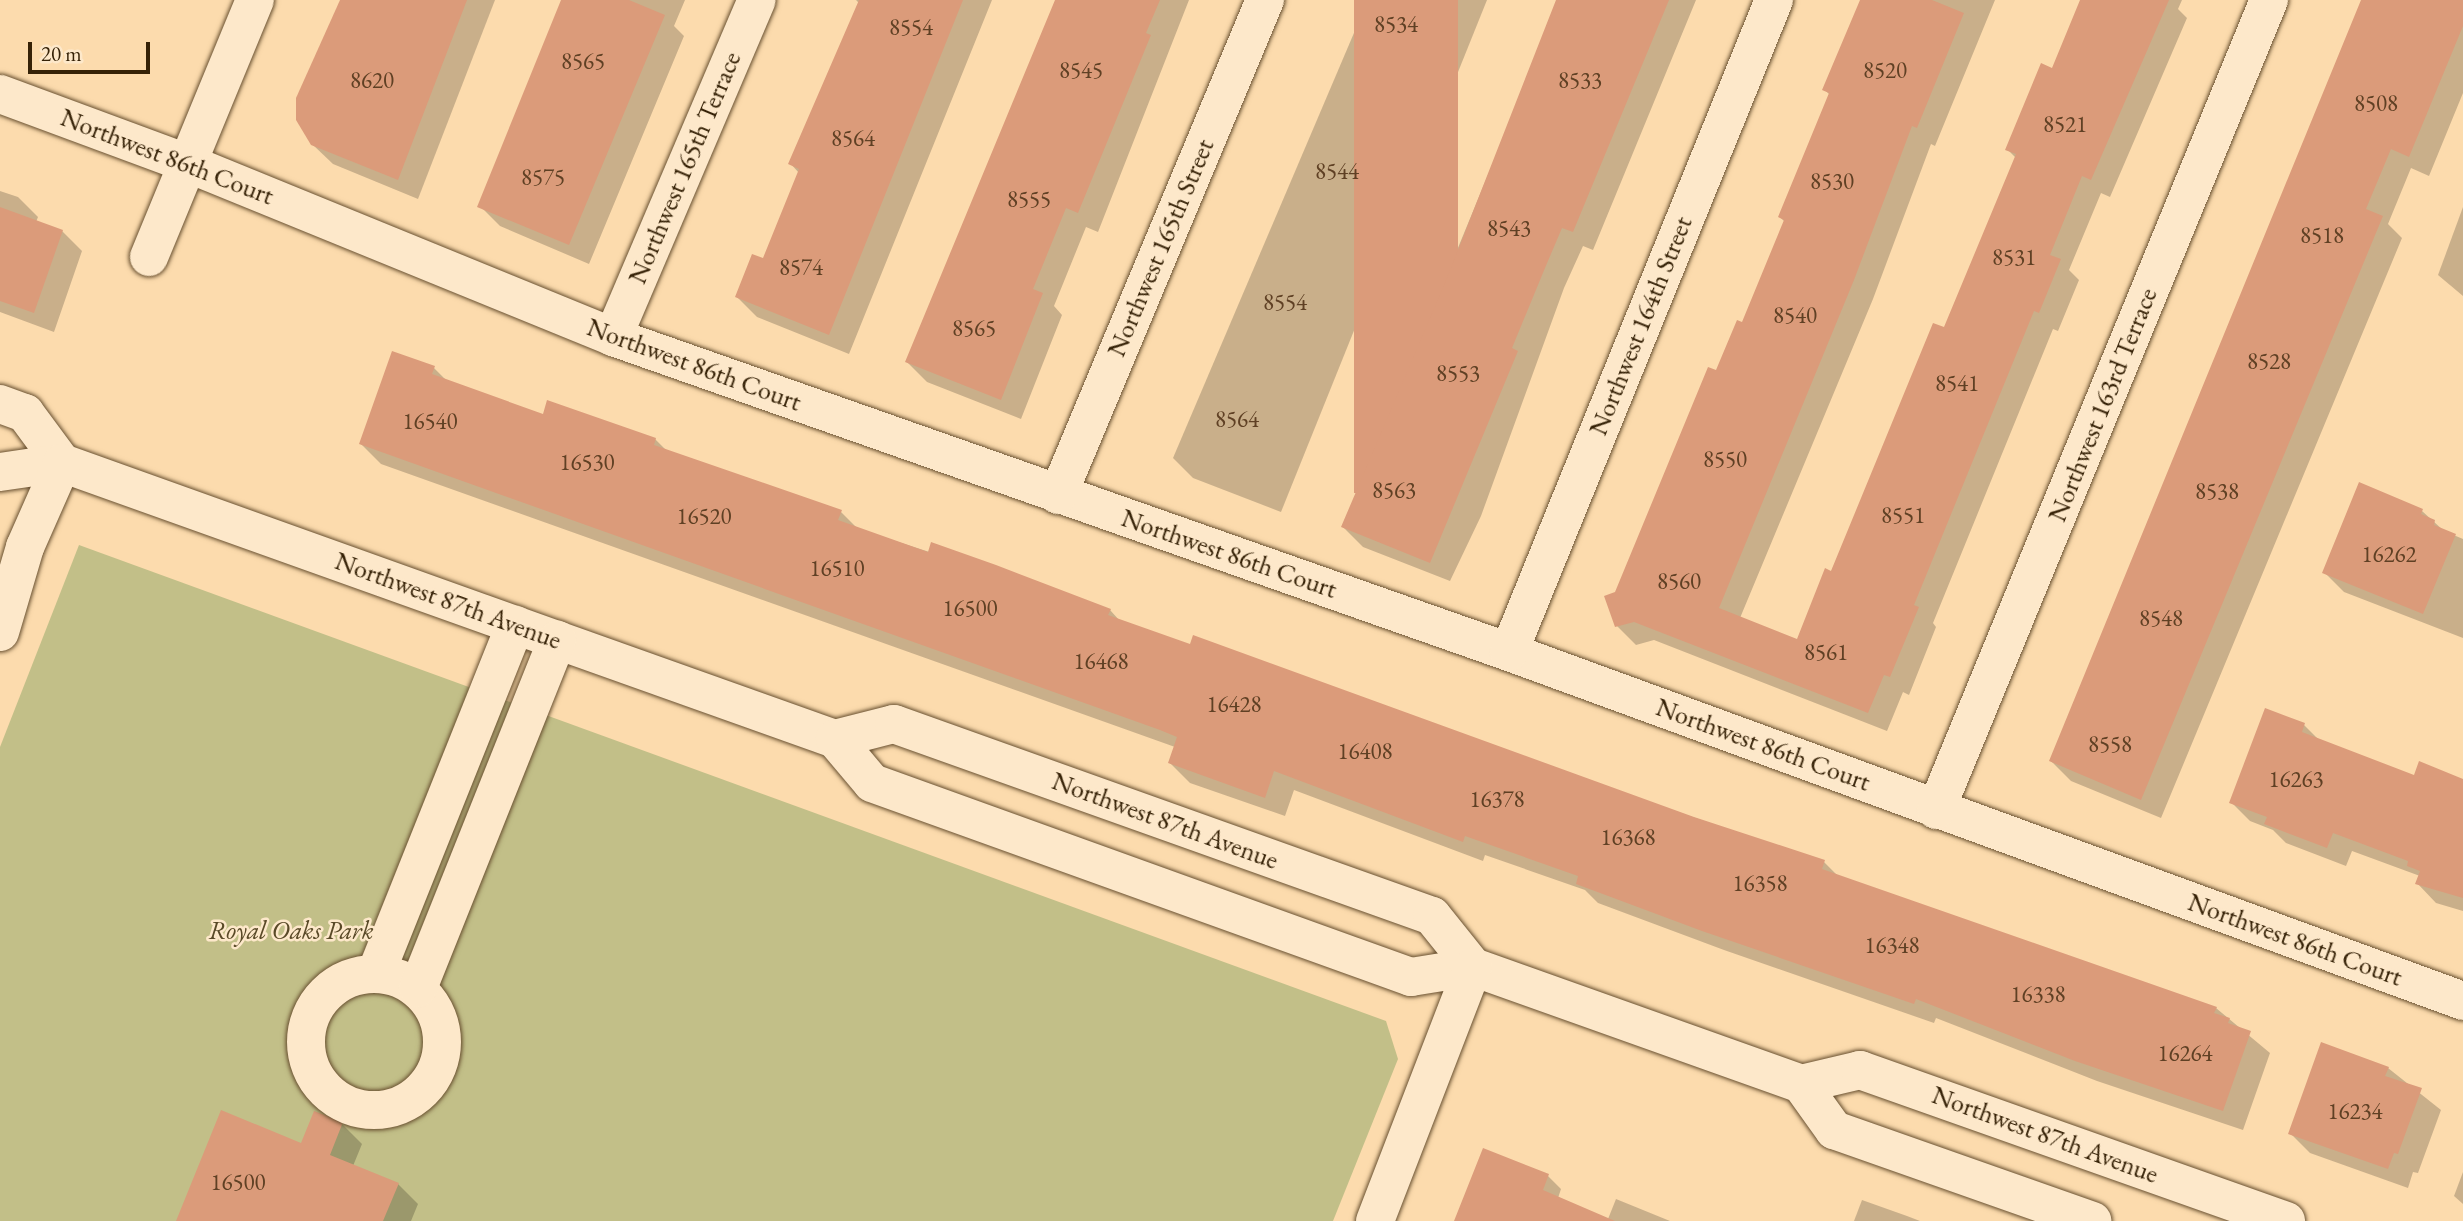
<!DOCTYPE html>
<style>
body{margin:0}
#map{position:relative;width:2463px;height:1221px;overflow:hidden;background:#fcdbad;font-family:"EB Garamond",serif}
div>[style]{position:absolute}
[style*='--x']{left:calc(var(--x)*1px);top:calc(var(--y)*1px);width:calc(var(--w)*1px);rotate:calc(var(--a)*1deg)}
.green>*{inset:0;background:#c2bf88}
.shadow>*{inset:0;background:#0003}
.building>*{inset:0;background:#db9b7a;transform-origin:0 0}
.roads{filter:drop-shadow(0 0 2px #685030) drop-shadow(0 0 2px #685030)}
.minor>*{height:38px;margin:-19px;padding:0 19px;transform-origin:19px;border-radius:19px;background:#fde8ca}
.minor>.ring{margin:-19px;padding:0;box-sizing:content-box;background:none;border:38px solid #fde8ca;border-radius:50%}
span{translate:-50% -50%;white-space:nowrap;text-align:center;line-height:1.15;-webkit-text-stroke:5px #fde8ca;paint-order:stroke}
.number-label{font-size:23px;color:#5f4024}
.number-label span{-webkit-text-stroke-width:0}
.street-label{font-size:26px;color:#362207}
.park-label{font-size:26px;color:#594927;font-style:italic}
.scale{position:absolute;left:28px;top:42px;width:122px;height:32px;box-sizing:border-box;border:4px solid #362207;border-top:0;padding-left:9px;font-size:21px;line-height:24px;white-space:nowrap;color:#362207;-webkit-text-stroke:5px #fde8ca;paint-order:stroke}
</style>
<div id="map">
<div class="green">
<i style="clip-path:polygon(79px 545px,1386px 1021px,1398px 1059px,1333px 1221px,0 1221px,0 747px)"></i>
</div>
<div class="shadow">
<i style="clip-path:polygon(349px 0,495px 0,418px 199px,333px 164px,312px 144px)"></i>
<i style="clip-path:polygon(564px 0,685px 0,674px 26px,684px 36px,589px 264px,500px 226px,480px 206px)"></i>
<i style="clip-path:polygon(856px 0,992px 0,849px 354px,757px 317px,737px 297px,764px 260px,799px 173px,790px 163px,859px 3px)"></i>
<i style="clip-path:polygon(1060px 0,1189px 0,1098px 232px,1086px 227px,1054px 306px,1062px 315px,1021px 419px,927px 382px,907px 362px)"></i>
<i style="clip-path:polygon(1368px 0,1487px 0,1281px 512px,1193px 478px,1173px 458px)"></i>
<i style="clip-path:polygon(1560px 0,1696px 0,1593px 250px,1583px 246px,1564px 288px,1481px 516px,1450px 581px,1363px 547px,1343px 527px)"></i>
<i style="clip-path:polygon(1862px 0,1995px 0,1935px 146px,1931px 144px,1873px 299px,1740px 618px,1798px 642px,1945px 329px,2016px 158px,2007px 149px,2052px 70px,2082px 0,2182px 0,2178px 9px,2187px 18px,2110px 197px,2101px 193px,2069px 270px,2079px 280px,2058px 331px,2053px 329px,1933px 623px,1936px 627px,1909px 695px,1903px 692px,1887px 731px,1654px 640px,1636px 645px,1617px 626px,1616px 593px,1743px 324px,1785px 222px,1780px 217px,1830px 95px,1824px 89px)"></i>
<i style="clip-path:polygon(2367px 0,2463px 0,2463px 93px,2429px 176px,2411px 168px,2388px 224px,2402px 238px,2161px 818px,2071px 781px,2051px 761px)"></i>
<i style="clip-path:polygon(0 191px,18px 197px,38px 217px,36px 222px,62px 231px,82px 251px,54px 332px,0 312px)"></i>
<i style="clip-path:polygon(2463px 207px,2463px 296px,2438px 275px)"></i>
<i style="clip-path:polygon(434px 368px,448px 382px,544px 416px,655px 439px,668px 452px,841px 512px,858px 529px,1110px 610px,1120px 621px,1824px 862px,1839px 877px,2216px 1008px,2270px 1053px,2243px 1130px,2097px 1081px,1936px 1018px,1934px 1023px,1724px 950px,1598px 903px,1585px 890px,1485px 855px,1483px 861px,1294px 790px,1285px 816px,1190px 783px,1170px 763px,1175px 747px,381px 464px,361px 444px)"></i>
<i style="clip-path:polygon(2422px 511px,2444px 531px,2463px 539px,2463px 638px,2344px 592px,2324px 572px)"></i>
<i style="clip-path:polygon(2304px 725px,2320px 741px,2415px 777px,2463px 780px,2463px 911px,2436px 903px,2417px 883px,2420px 876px,2352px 851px,2346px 866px,2286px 843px,2273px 830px,2250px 821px,2231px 802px)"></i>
<i style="clip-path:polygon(2388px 1068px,2441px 1110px,2418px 1173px,2413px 1172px,2408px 1188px,2310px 1153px,2290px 1133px)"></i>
<i style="clip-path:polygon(342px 1124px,362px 1144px,353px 1166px,398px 1184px,418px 1204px,411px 1221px,178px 1221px)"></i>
<i style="clip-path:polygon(2463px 1172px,2463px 1204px,2454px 1196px)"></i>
<i style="clip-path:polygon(1548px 1176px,1561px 1189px,1558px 1198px,1608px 1219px,1616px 1199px,1670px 1221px,1456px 1221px)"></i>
<i style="clip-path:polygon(1862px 1200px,1907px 1216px,1920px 1221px,1854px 1221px)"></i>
</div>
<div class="building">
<i style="clip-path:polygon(340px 0,467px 0,398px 180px,311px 145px,296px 120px,296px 98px)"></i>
<i style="clip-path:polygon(561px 0,629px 0,665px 15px,569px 245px,477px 207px)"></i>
<i style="clip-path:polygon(859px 0,963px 0,829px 335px,735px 297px,752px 254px,763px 258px,799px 169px,788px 164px)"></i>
<i style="clip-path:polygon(1055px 0,1160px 0,1146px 33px,1151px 35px,1078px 213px,1066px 208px,1033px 289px,1043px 293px,1001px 400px,905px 362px)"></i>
<i style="left:1354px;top:0;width:104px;height:493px"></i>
<i style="clip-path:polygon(1556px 0,1669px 0,1573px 232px,1562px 228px,1545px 268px,1512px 348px,1518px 351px,1430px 563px,1341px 527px,1445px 283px)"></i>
<i style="clip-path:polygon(1860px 0,1932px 0,1964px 13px,1917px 128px,1912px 126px,1854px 280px,1719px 608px,1797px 639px,1825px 568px,1831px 571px,1933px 323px,1944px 327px,2016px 154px,2005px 150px,2041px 63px,2052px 68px,2080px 0,2169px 0,2091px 180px,2082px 176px,2050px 255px,2061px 259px,2039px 313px,2034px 311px,1914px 605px,1919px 607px,1890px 677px,1884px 675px,1868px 713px,1634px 622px,1615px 627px,1604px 596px,1615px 592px,1708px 367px,1716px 370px,1737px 320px,1742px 322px,1784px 220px,1778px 217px,1829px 93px,1822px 90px)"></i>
<i style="clip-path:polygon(2361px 0,2463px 0,2463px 26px,2409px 157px,2391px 149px,2366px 209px,2383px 216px,2141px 800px,2049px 761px)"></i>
<i style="clip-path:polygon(0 207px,63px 230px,34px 313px,0 301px)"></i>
<i style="clip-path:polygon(392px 351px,435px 366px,432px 374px,543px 414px,547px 400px,656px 438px,654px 445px,842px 510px,838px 520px,928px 552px,931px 542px,996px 565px,1111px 609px,1108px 615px,1190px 644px,1193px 635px,1694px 817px,1825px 860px,1822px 869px,2217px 1007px,2214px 1013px,2230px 1018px,2228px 1023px,2251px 1031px,2223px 1111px,2075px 1061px,1916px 999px,1914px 1004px,1702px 931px,1576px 884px,1578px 876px,1465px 836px,1463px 842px,1274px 771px,1265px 798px,1168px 763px,1177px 737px,1160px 730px,359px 444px)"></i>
<i style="clip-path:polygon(2359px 482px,2423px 509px,2421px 514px,2435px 520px,2434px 525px,2456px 534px,2423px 614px,2322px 573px)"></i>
<i style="clip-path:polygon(2265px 708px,2305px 723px,2302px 732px,2414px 775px,2419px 761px,2463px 779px,2463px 898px,2415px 884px,2420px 871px,2407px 866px,2408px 861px,2333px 833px,2327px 848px,2264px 824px,2267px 817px,2229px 803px)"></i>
<i style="clip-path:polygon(2321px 1042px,2389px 1067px,2385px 1076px,2422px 1088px,2398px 1154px,2394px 1153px,2388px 1169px,2288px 1134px)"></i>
<i style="clip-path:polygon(221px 1110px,301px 1143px,314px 1111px,343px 1122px,330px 1155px,399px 1183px,383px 1221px,176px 1221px)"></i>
<i style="clip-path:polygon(1483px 1148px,1549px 1174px,1543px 1190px,1615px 1221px,1454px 1221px)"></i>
</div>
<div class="roads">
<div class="minor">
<i style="--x:0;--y:94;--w:199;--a:20.3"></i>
<i style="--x:187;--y:163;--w:460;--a:22.2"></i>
<i style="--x:613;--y:337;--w:950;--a:19.37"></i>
<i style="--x:1509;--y:652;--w:1016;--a:20.09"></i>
<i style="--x:149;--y:257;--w:278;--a:-67.6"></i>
<i style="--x:613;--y:337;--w:366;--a:-66.9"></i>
<i style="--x:0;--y:404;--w:27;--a:20"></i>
<i style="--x:25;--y:413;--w:62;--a:53.5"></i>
<i style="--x:0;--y:472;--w:63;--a:-8.3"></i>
<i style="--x:62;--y:463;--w:526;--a:19.68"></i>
<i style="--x:557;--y:640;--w:295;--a:19.6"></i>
<i style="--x:835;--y:739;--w:57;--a:49.9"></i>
<i style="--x:872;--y:783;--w:573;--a:19.8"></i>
<i style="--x:1411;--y:977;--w:63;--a:-9.2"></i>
<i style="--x:1473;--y:967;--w:348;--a:19.6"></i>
<i style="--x:1801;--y:1084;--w:61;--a:-13.3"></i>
<i style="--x:1860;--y:1070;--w:452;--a:19.5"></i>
<i style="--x:1058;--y:495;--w:537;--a:-67.31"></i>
<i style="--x:0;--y:632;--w:89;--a:-73.6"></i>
<i style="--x:25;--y:547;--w:92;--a:-66.2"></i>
<i style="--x:1509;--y:652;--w:704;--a:-67.88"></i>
<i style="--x:835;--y:739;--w:61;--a:-14.3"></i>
<i style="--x:894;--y:724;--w:571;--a:19.64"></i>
<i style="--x:1432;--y:916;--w:65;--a:51.2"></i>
<i style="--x:1936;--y:810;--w:876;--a:-67.65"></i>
<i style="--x:376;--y:973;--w:375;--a:-68.2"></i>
<i class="ring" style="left:306px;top:974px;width:98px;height:98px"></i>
<i style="--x:418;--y:988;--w:375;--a:-68.2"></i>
<i style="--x:1801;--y:1084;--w:57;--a:54.3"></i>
<i style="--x:1834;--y:1130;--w:274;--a:19.4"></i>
<i style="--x:1375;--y:1221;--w:272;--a:-68.9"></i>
</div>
</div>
<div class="number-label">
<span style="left:1396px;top:24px">8534</span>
<span style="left:911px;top:27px">8554</span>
<span style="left:583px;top:61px">8565</span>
<span style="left:1081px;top:70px">8545</span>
<span style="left:1885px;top:70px">8520</span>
<span style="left:372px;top:80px">8620</span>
<span style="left:1580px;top:80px">8533</span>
<span style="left:2376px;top:103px">8508</span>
<span style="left:2065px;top:124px">8521</span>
<span style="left:853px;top:138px">8564</span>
<span style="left:1337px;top:171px">8544</span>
<span style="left:543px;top:177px">8575</span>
<span style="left:1832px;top:181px">8530</span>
<span style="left:1029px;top:199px">8555</span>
<span style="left:1509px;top:228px">8543</span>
<span style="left:2322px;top:235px">8518</span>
<span style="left:2014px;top:257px">8531</span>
<span style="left:801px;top:267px">8574</span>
<span style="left:1285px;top:302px">8554</span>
<span style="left:1795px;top:315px">8540</span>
<span style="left:974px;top:328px">8565</span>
<span style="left:2269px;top:361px">8528</span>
<span style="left:1458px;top:373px">8553</span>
<span style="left:1957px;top:383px">8541</span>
<span style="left:1237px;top:419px">8564</span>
<span style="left:430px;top:421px">16540</span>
<span style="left:1725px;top:459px">8550</span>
<span style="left:587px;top:462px">16530</span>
<span style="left:1394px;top:490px">8563</span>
<span style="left:2217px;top:491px">8538</span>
<span style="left:1903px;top:515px">8551</span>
<span style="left:704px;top:516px">16520</span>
<span style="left:2389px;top:554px">16262</span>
<span style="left:837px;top:568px">16510</span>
<span style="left:1679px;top:581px">8560</span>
<span style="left:970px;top:608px">16500</span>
<span style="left:2161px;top:618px">8548</span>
<span style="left:1826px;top:652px">8561</span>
<span style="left:1101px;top:661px">16468</span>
<span style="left:1234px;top:704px">16428</span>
<span style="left:2110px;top:744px">8558</span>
<span style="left:1365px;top:751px">16408</span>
<span style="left:2296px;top:779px">16263</span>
<span style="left:1497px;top:799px">16378</span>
<span style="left:1628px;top:837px">16368</span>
<span style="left:1760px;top:883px">16358</span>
<span style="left:1892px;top:945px">16348</span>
<span style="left:2038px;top:994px">16338</span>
<span style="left:2185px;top:1053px">16264</span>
<span style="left:2355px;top:1111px">16234</span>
<span style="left:238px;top:1182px">16500</span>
</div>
<div class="street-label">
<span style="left:167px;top:157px;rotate:21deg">Northwest 86th Court</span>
<span style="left:685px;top:168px;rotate:-67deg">Northwest 165th Terrace</span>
<span style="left:1161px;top:248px;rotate:-67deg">Northwest 165th Street</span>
<span style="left:1641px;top:326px;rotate:-68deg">Northwest 164th Street</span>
<span style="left:694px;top:365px;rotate:20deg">Northwest 86th Court</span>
<span style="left:2103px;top:405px;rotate:-68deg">Northwest 163rd Terrace</span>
<span style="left:1229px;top:554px;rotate:19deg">Northwest 86th Court</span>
<span style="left:448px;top:601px;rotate:20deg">Northwest 87th Avenue</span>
<span style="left:1763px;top:745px;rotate:20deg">Northwest 86th Court</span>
<span style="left:1165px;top:821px;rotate:20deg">Northwest 87th Avenue</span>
<span style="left:2295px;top:940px;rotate:20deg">Northwest 86th Court</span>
<span style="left:2045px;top:1135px;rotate:20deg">Northwest 87th Avenue</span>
</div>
<div class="park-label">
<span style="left:291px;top:931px">Royal Oaks Park</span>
</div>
<div class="scale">20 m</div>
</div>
